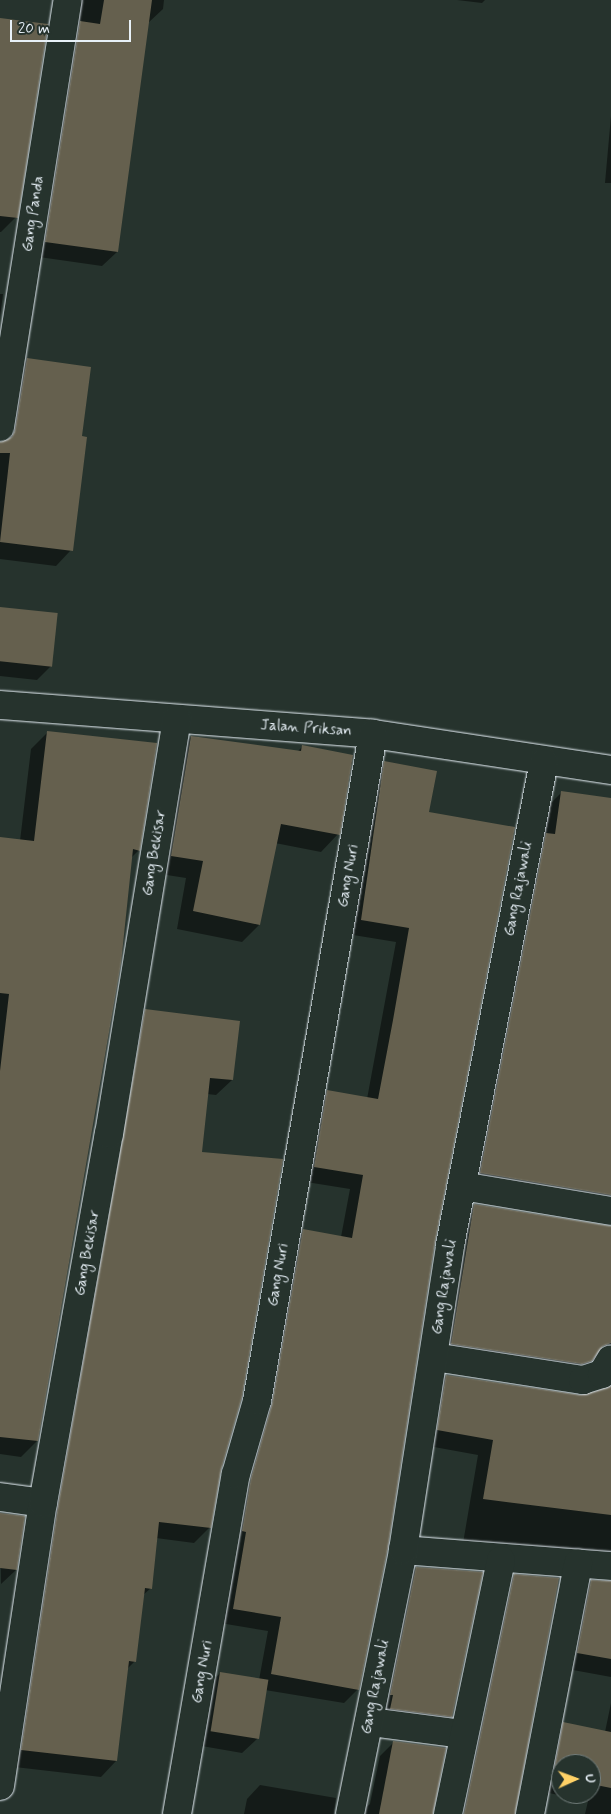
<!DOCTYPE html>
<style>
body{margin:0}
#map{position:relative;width:611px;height:1814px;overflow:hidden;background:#26332d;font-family:Mynerve,sans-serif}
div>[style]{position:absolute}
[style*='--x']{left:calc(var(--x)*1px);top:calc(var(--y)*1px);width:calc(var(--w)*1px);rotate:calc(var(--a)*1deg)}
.shadow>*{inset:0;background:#0007}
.building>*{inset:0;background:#65604e;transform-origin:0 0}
.roads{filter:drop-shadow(0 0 1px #e8f1f8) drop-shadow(0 0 1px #e8f1f8)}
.minor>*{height:28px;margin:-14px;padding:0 14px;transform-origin:14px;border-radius:14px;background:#26332d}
span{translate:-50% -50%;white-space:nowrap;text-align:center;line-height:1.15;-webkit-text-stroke:4.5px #26332d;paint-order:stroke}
.street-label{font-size:15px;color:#e8f1f8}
.north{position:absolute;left:551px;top:1754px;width:50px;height:50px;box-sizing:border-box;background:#26332d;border:1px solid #747f7e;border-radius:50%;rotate:88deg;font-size:14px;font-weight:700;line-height:20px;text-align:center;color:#e8f1f8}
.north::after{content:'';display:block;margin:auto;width:18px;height:22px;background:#ffd166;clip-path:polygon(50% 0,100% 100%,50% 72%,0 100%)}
.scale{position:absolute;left:10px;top:20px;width:121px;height:22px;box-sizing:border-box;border:2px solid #e8f1f8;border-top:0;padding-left:6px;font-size:15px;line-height:18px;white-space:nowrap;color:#e8f1f8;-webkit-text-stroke:4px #26332d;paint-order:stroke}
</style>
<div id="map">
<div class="shadow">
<i style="clip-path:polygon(73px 0,164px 0,163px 9px,148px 23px,117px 252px,102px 266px,32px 256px)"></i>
<i style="clip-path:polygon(457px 0,485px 0,482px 3px)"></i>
<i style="clip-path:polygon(0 19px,16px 217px,1px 232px,0 232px)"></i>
<i style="clip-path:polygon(611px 116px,611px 183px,605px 183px)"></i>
<i style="clip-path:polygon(0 294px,3px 294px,0 317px)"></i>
<i style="clip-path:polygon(27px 360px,80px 437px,71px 550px,56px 566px,0 559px,0 443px,12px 375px)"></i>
<i style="clip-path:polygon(0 608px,51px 666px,37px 680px,0 676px)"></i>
<i style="clip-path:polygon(47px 733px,139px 850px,131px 858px,37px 1441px,21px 1457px,0 1454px,0 839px,20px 841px,31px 749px)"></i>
<i style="clip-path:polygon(191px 737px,297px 752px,302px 747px,338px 834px,321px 852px,275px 843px,259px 925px,242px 942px,177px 929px,186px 878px,154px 873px,174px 754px)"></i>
<i style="clip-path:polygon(385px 762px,428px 813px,433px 1242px,358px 1689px,344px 1703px,265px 1690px,257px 1739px,242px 1753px,196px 1745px,206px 1688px,220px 1673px,259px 1680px,268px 1631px,220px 1623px,289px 1245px,303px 1230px,341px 1237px,350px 1189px,300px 1181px,313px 1106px,327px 1091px,367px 1099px,396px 942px,347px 934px,370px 776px)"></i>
<i style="clip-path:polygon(561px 793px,611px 799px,611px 1217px,465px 1188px,546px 808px)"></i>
<i style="clip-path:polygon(146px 1011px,232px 1080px,216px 1095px,207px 1094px,201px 1153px,210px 1527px,194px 1543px,156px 1538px,151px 1588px,142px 1596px,135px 1661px,126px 1670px,116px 1761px,101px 1777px,6px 1766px,130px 1026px)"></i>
<i style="clip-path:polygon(474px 1205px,611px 1227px,611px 1372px,596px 1358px,575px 1376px,436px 1359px,459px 1220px)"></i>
<i style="clip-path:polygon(446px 1376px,587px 1396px,606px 1388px,611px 1378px,611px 1578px,461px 1555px,478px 1455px,423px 1445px,431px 1391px)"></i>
<i style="clip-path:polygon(0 1513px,24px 1517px,16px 1570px,1px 1584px)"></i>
<i style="clip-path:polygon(416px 1568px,451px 1716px,438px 1729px,378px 1722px,403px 1581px)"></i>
<i style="clip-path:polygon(514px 1576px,514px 1814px,452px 1814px,501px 1589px)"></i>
<i style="clip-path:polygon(591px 1581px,611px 1581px,611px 1677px,562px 1668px,576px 1597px)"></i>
<i style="clip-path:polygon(evenodd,611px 1703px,611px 1814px,585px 1814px,588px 1801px,539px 1791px,549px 1739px,564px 1724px,605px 1732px,611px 1703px,561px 1764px,591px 1764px,591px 1794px,561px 1794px,561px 1764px)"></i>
<i style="clip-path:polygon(394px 1742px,433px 1814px,359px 1814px,370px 1804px,380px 1756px)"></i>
<i style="clip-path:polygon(260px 1785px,336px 1798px,334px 1814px,244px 1814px,247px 1799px)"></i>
</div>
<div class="building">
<i style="clip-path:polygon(104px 0,152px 0,118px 252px,45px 242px,80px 21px,100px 24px)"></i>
<i style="clip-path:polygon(0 18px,48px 24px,18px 218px,0 216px)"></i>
<i style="clip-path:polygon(27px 358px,91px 367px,82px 436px,87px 437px,73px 551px,0 542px,10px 453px,0 453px,0 442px,12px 437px,15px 430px)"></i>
<i style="left:0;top:607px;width:58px;height:54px;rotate:6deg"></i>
<i style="clip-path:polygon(47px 731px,157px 743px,140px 851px,133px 849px,121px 963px,38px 1441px,0 1437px,0 1071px,9px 994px,0 993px,0 837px,34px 841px)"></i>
<i style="clip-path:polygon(191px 736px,301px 751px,302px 745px,353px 755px,340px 835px,281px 824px,260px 925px,193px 911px,203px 861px,171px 856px)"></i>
<i style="clip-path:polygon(384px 761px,437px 771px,429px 812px,515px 827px,435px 1242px,388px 1547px,359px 1690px,271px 1674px,281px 1617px,233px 1609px,246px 1532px,242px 1531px,251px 1478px,272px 1404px,303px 1229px,352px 1238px,363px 1175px,314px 1167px,327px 1090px,378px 1099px,393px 1020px,409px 928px,361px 920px)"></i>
<i style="clip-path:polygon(561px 791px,611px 798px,611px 1195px,480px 1173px,546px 833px,555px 834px)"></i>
<i style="clip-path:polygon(145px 1009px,240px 1021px,233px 1080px,210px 1078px,202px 1152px,283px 1159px,242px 1397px,221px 1470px,211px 1528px,159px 1522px,152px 1589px,145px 1588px,136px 1662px,129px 1661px,117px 1761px,21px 1750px,58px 1506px)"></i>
<i style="clip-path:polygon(474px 1204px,611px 1226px,611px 1343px,603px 1346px,592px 1361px,582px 1364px,451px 1344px)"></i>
<i style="clip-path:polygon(446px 1375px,581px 1395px,611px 1386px,611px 1515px,483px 1499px,493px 1440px,437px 1430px)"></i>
<i style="clip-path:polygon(0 1513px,25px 1516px,17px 1570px,0 1568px)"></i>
<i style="clip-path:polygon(416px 1567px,483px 1572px,452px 1717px,390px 1709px,393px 1695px,390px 1695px)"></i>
<i style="clip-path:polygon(514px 1574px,559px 1578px,515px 1814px,464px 1814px)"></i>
<i style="clip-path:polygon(591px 1580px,611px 1581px,611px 1659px,577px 1653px)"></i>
<i style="left:220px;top:1672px;width:49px;height:60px;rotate:9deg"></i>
<i style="clip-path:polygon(563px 1722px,611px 1732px,611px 1788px,591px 1784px,591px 1764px,561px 1764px,561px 1778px,553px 1776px)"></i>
<i style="clip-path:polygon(393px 1741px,446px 1748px,433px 1814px,379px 1814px)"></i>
</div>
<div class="roads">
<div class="minor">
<i style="--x:0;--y:427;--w:432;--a:-81"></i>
<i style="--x:0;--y:705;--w:374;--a:4.4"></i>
<i style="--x:373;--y:734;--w:241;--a:8.6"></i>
<i style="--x:462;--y:1186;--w:151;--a:9.5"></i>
<i style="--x:434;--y:1357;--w:151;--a:8.8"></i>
<i style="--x:583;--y:1380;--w:20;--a:-18"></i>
<i style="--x:602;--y:1374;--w:17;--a:-59"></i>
<i style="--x:0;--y:1497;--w:43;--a:7.9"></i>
<i style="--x:403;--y:1550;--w:209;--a:4.4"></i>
<i style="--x:370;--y:1722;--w:94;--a:7.4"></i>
<i style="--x:0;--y:1786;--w:286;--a:-81.4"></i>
<i style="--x:43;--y:1503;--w:375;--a:-79.9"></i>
<i style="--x:109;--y:1134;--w:420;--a:-80.7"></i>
<i style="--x:177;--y:1814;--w:345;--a:-80.2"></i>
<i style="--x:236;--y:1474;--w:76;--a:-74"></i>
<i style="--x:257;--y:1401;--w:677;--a:-80.13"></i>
<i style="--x:350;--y:1814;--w:269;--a:-78.6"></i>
<i style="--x:403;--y:1550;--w:309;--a:-81.2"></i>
<i style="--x:450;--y:1245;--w:492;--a:-79"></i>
<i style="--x:448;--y:1814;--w:259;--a:-78.2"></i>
<i style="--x:530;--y:1814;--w:255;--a:-79.1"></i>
</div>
</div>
<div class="street-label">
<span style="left:34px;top:214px;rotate:-81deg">Gang Panda</span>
<span style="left:306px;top:729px;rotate:4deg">Jalan Priksan</span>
<span style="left:155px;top:853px;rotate:-81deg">Gang Bekisar</span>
<span style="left:349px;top:876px;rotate:-80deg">Gang Nuri</span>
<span style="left:519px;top:889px;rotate:-79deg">Gang Rajawali</span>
<span style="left:88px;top:1253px;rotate:-80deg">Gang Bekisar</span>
<span style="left:279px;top:1275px;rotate:-80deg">Gang Nuri</span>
<span style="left:445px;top:1287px;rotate:-81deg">Gang Rajawali</span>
<span style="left:203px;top:1672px;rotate:-80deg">Gang Nuri</span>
<span style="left:376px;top:1687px;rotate:-79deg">Gang Rajawali</span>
</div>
<div class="north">U</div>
<div class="scale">20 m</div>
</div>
